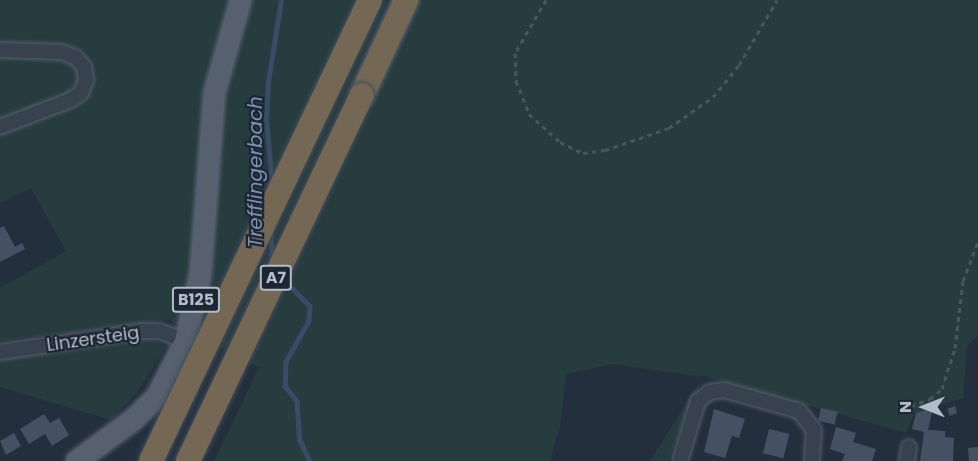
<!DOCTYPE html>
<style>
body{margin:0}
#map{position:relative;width:978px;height:461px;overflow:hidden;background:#242f3e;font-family:Poppins,sans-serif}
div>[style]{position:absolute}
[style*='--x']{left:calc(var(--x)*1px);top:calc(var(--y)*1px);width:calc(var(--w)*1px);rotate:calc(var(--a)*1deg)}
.green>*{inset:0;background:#263c3f}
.stream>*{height:4.5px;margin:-2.25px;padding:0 2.25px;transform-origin:2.25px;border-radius:2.25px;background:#394c67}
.building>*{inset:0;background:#455162;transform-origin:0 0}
.path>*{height:3px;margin-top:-1.5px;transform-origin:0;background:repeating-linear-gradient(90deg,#44595c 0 4.5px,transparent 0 9px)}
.roads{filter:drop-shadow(0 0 2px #565f6c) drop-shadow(0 0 2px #565f6c)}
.street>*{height:14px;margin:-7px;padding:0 7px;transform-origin:7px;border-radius:7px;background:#38414e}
.primary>*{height:21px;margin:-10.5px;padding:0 10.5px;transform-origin:10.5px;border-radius:10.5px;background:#56606e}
.highway>*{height:24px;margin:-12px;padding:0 12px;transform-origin:12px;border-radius:12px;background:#746855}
.bridges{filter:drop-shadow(0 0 2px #434c59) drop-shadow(0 0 2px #434c59)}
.highway-bridge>*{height:24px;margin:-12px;padding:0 12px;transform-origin:12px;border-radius:12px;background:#746855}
span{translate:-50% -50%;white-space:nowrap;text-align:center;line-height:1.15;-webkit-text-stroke:4.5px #1d2633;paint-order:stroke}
.shield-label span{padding:2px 4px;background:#1d2633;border:2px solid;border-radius:4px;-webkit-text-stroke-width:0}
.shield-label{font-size:16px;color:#b4bcc9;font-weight:700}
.street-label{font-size:18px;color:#b4bcc9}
.water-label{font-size:20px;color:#7c92b1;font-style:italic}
.north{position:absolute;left:894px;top:377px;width:60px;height:60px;-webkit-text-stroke:4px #1d2633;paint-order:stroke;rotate:270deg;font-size:16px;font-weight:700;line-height:24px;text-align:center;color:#b4bcc9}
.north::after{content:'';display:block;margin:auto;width:21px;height:27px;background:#b4bcc9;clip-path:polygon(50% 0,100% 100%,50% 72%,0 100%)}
</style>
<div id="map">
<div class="green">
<i style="clip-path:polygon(0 0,978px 0,978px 335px,967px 346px,963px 398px,914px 413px,906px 433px,703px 376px,668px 461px,650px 461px,703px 377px,612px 364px,566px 374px,560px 427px,550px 461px,214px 461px,259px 368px,169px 320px,0 341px,0 288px,66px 251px,31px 188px,0 203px,0 134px,83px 101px,91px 90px,93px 74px,88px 61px,78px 50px,62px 44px,0 42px)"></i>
<i style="clip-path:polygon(0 55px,68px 59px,80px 71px,80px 79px,63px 96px,0 121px)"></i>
<i style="clip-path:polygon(134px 338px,156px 340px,166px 347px,137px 393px,111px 420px,0 387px,0 357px)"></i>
</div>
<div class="stream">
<i style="--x:272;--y:185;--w:65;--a:-95.3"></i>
<i style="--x:266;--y:120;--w:38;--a:-87"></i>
<i style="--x:268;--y:82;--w:83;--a:-81"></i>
<i style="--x:271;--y:232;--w:30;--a:88"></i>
<i style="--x:283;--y:279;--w:38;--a:45"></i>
<i style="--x:310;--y:306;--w:15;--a:94"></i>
<i style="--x:309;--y:321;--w:47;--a:119.3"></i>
<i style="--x:286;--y:362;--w:24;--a:92"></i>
<i style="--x:285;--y:386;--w:19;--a:51"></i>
<i style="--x:297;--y:401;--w:39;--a:86"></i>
<i style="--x:300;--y:440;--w:23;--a:65"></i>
</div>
<div class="building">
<i style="clip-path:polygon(4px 226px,15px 247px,22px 243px,25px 249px,0 262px,0 228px)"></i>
<i style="clip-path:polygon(955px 406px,957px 413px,950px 416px,947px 409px)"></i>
<i style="clip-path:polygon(933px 407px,928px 430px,945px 431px,945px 437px,954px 438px,953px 461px,920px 461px,924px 432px,912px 429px,916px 413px)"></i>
<i style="left:821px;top:408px;width:17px;height:13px;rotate:13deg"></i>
<i style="clip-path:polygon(714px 409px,745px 419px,739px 438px,732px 436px,725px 458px,704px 452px)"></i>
<i style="clip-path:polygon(44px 414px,50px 423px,59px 418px,69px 435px,52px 446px,45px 434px,29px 444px,20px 429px)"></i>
<i style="clip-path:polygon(836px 427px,856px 433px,853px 442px,876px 449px,872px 461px,842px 461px,845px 454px,830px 449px)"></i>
<i style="left:769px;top:429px;width:21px;height:25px;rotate:14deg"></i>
<i style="clip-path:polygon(14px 433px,21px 446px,6px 455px,0 441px)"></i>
<i style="clip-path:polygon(978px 447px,978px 461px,969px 461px,968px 448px)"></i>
</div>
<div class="path">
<i style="--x:546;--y:0;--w:61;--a:120.3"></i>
<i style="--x:515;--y:53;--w:28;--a:88"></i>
<i style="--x:516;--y:81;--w:35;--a:68"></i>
<i style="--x:529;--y:114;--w:42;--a:42.1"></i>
<i style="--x:560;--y:142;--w:25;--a:26"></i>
<i style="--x:583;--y:153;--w:22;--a:-8"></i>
<i style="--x:605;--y:150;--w:68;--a:-19"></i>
<i style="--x:669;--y:128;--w:54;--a:-35.2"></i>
<i style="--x:713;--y:97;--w:41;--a:-50.9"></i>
<i style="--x:739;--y:65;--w:75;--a:-59.7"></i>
<i style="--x:911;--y:406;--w:20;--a:-20"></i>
<i style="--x:930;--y:399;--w:16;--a:-40"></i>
<i style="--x:942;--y:389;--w:43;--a:-72.4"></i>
<i style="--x:955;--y:348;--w:67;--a:-83.2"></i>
<i style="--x:963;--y:281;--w:42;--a:-69"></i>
</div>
<div class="roads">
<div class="street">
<i style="--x:0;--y:50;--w:61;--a:1.9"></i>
<i style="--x:61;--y:52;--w:15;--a:20"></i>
<i style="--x:75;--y:57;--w:13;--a:48"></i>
<i style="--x:84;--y:67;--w:13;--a:81"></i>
<i style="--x:86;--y:80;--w:14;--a:111"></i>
<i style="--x:81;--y:93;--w:15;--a:148"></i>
<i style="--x:68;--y:101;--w:73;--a:159.1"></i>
<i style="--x:0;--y:352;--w:144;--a:-8.4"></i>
<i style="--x:142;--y:331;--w:17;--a:0"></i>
<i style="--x:159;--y:331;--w:28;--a:21"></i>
<i style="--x:680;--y:461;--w:63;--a:-73.3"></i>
<i style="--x:698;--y:401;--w:15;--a:-37"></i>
<i style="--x:710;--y:392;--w:14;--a:-8"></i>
<i style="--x:724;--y:390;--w:78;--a:15.6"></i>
<i style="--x:799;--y:411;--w:24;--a:52"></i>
<i style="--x:814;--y:430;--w:31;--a:94"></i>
<i style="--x:907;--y:461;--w:14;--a:-82"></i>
</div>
<div class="primary">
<i style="--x:76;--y:461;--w:69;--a:-36.2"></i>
<i style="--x:132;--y:420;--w:33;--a:-44"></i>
<i style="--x:156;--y:397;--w:63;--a:-62.6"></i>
<i style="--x:185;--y:341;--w:70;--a:-77.6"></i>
<i style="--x:200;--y:273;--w:182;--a:-85.6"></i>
<i style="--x:214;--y:92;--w:96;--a:-74.2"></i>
</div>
<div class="highway">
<i style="--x:362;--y:95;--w:105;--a:-65.1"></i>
</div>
</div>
<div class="bridges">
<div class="highway-bridge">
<i style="--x:151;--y:461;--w:510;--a:-64.59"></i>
<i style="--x:188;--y:461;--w:405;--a:-64.6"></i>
</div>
</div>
<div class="shield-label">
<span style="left:276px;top:278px">A7</span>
<span style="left:196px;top:300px">B125</span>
</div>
<div class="street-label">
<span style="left:93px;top:339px;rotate:-8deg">Linzersteig</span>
</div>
<div class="water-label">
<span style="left:255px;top:172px;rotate:-90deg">Trefflingerbach</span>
</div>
<div class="north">N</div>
</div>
